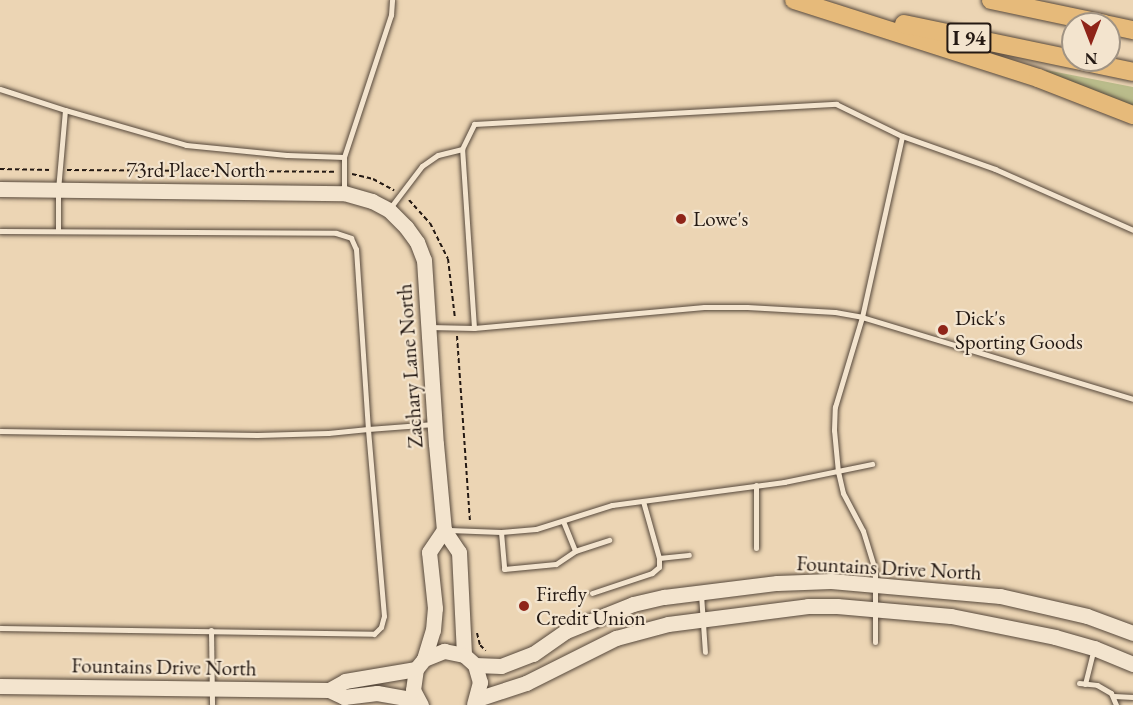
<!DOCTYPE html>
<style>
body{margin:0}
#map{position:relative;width:1133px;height:705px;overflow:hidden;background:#ecd5b4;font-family:"EB Garamond",serif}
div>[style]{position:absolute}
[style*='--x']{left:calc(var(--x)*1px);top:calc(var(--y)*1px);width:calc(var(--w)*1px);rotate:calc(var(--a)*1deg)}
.green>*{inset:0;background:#babc8b}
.path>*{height:2px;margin-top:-1px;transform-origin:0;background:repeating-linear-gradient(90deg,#241913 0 4.5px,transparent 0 7.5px)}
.roads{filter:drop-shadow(0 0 2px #56483b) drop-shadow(0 0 2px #56483b)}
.lane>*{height:5px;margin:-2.5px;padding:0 2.5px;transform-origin:2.5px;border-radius:2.5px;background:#f3e4ce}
.secondary>*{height:15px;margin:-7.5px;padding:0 7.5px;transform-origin:7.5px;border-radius:7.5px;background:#f3e4ce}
.highway>*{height:18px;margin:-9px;padding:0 9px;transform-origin:9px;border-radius:9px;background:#e6ba7a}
.dots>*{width:16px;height:16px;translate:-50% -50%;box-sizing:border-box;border:3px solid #f3e4ce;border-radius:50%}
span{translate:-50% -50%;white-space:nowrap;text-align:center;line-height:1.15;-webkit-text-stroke:4.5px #f3e4ce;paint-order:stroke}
.shield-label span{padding:2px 4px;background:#f3e4ce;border:2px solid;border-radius:4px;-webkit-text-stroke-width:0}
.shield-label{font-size:20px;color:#241913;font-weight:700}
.street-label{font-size:21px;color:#241913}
.poi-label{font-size:21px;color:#241913}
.left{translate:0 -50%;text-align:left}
.north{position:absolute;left:1061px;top:12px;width:60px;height:60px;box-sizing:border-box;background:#f3e4ce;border:2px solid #a09383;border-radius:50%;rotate:180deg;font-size:16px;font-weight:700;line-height:24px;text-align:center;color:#241913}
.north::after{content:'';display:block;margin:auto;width:21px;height:27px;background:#8f2418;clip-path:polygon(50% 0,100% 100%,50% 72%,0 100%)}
</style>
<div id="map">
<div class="green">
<i style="clip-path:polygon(1046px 70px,1133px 87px,1133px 111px,1044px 75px)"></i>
</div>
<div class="path">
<i style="--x:0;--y:169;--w:52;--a:1.1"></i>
<i style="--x:67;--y:170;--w:267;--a:0.4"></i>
<i style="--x:352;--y:174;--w:22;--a:13"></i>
<i style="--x:373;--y:179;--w:24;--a:28"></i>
<i style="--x:409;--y:200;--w:31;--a:48"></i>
<i style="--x:430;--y:223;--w:40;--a:63.4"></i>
<i style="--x:448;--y:259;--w:60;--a:83.3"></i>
<i style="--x:457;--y:336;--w:186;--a:86"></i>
<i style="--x:477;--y:633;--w:12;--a:76"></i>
<i style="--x:480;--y:645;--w:8;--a:45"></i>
</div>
<div class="roads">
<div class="lane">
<i style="--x:0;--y:89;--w:68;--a:17.9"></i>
<i style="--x:65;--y:110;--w:80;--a:95"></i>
<i style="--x:58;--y:190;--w:41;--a:90"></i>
<i style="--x:65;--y:110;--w:126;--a:16.1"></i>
<i style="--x:186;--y:145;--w:101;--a:5.7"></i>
<i style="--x:287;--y:155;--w:57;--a:2"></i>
<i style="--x:344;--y:191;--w:34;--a:-90"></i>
<i style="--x:344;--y:157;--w:150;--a:-71.7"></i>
<i style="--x:391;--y:15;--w:15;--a:-86"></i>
<i style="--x:390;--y:208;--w:53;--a:-52.7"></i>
<i style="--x:422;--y:166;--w:19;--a:-35"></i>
<i style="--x:438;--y:155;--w:25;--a:-14"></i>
<i style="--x:0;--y:231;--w:336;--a:0.3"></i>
<i style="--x:336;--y:233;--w:16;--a:18"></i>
<i style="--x:351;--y:238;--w:12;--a:66"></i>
<i style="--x:356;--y:249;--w:180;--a:86.2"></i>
<i style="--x:368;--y:429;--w:40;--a:174.3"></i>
<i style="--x:328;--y:433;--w:71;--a:178.4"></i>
<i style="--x:257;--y:435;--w:257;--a:-179.1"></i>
<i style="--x:429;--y:327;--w:45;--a:1.3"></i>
<i style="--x:474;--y:328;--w:231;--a:-5.2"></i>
<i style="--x:704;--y:307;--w:43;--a:0"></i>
<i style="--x:747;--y:307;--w:88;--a:3.3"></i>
<i style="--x:835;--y:312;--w:27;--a:10"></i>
<i style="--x:862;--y:317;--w:283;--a:16.8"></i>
<i style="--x:474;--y:328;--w:179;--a:-93.8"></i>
<i style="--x:462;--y:149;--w:28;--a:-64"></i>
<i style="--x:474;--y:124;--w:363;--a:-3.2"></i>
<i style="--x:836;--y:104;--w:73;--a:25.9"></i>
<i style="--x:902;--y:136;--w:99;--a:19.5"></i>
<i style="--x:995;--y:169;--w:151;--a:23.8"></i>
<i style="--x:563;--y:521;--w:32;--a:68"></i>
<i style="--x:449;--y:530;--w:52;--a:2.2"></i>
<i style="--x:501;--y:532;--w:35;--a:-5"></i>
<i style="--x:536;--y:529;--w:80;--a:-17.5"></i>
<i style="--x:612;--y:505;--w:174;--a:-7.6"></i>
<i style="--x:784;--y:482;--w:90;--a:-11.6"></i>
<i style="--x:501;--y:532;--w:37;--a:85"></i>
<i style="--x:504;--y:569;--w:52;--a:-5.5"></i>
<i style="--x:556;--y:564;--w:23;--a:-34"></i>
<i style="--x:575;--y:551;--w:36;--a:-18"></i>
<i style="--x:756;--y:548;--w:63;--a:-90"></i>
<i style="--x:659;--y:558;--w:30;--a:-6"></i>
<i style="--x:592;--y:593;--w:63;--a:-18.4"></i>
<i style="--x:652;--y:573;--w:9;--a:-41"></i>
<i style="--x:659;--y:567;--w:9;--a:-90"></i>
<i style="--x:659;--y:558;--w:59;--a:-105.7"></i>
<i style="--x:701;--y:594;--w:58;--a:86.1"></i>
<i style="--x:0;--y:628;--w:374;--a:0.9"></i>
<i style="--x:374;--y:634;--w:10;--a:-45"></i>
<i style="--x:381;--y:627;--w:11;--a:-75"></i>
<i style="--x:384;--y:616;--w:188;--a:-94.9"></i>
<i style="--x:368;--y:429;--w:66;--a:-4.3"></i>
<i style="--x:211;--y:630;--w:75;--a:89.2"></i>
<i style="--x:875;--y:642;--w:72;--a:-90"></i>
<i style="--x:875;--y:570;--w:41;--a:-107.1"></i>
<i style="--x:863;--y:531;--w:43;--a:-117.8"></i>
<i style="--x:843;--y:493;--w:22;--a:-103"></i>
<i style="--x:838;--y:472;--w:42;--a:-95.4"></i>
<i style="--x:834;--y:430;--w:23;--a:-88"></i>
<i style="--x:835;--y:407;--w:94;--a:-73.3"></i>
<i style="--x:862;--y:317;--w:185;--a:-77.5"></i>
<i style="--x:1079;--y:683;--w:18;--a:6"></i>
<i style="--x:1097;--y:685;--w:16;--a:30"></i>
<i style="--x:1111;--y:693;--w:13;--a:67"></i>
<i style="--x:1085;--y:684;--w:34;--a:-76"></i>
<i style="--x:1114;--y:696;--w:19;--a:3"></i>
</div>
<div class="secondary">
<i style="--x:0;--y:189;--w:344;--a:0.7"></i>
<i style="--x:344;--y:193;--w:29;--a:16"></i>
<i style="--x:372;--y:201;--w:19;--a:28"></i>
<i style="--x:389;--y:210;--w:24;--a:45"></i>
<i style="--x:406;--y:227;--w:19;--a:54"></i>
<i style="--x:417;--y:242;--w:19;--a:69"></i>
<i style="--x:424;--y:260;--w:184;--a:86.3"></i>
<i style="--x:436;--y:444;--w:86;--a:84.7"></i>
<i style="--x:444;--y:530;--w:27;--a:56"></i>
<i style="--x:459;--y:552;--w:103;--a:87.2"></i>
<i style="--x:424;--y:659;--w:30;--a:-73"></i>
<i style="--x:433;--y:630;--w:22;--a:-85"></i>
<i style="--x:435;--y:608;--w:56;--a:-96.1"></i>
<i style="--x:429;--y:552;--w:27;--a:-56"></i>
<i style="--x:475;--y:665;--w:26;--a:2"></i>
<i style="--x:501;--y:666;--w:34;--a:-21"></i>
<i style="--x:533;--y:654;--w:40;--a:-34.9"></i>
<i style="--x:566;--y:631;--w:72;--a:-21.9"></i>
<i style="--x:633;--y:604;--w:32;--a:-13"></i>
<i style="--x:664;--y:597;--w:114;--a:-7.1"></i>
<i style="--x:777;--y:583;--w:54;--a:-2.1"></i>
<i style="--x:831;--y:581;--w:170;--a:5.1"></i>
<i style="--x:1000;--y:596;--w:89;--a:12.9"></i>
<i style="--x:1087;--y:616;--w:49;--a:20.3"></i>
<i style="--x:0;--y:686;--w:329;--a:0.7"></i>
<i style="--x:329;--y:690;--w:17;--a:25"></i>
<i style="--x:344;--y:697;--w:33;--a:-7"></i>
<i style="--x:377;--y:693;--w:41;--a:9.9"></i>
<i style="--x:329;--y:690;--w:18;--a:-29"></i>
<i style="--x:345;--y:681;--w:72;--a:-9.6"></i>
<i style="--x:477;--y:699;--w:52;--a:-18.1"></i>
<i style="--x:526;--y:683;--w:101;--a:-26.6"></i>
<i style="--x:616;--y:638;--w:54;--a:-15.1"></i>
<i style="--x:668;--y:624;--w:141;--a:-7.3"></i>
<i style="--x:808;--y:606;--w:29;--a:0"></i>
<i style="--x:837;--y:606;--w:114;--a:5"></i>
<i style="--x:951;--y:616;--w:106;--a:11.4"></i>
<i style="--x:1055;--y:637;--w:41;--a:15.8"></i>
<i style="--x:1094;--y:648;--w:42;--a:22.3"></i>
<i style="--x:421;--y:705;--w:17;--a:-118"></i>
<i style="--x:413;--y:690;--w:21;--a:-82"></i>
<i style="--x:416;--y:669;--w:13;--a:-51"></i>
<i style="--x:424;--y:659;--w:22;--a:-22"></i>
<i style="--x:444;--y:651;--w:20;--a:11"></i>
<i style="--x:464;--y:655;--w:15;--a:42"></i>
<i style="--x:475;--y:665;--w:18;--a:74"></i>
<i style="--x:480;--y:682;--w:23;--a:105"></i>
</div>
<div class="highway">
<i style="--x:794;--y:0;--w:256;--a:17.7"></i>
<i style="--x:1038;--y:78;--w:102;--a:21.3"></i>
<i style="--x:991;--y:0;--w:116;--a:11.9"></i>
<i style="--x:904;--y:24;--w:234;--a:11.8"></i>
<i style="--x:1109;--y:25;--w:25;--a:12"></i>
</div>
</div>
<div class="dots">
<i style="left:681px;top:219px;background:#8f2418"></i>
<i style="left:943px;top:330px;background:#8f2418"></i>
<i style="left:524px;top:606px;background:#8f2418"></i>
</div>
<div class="shield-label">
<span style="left:969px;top:38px">I 94</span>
</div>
<div class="street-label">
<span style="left:196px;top:170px">73rd Place North</span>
<span style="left:410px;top:366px;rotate:-94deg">Zachary Lane North</span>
<span style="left:889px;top:568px;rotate:3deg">Fountains Drive North</span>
<span style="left:164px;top:667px;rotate:1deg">Fountains Drive North</span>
</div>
<div class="poi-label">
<span class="left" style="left:693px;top:219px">Lowe's</span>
<span class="left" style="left:955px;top:330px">Dick's<br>Sporting Goods</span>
<span class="left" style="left:536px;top:606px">Firefly<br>Credit Union</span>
</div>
<div class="north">N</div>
</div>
